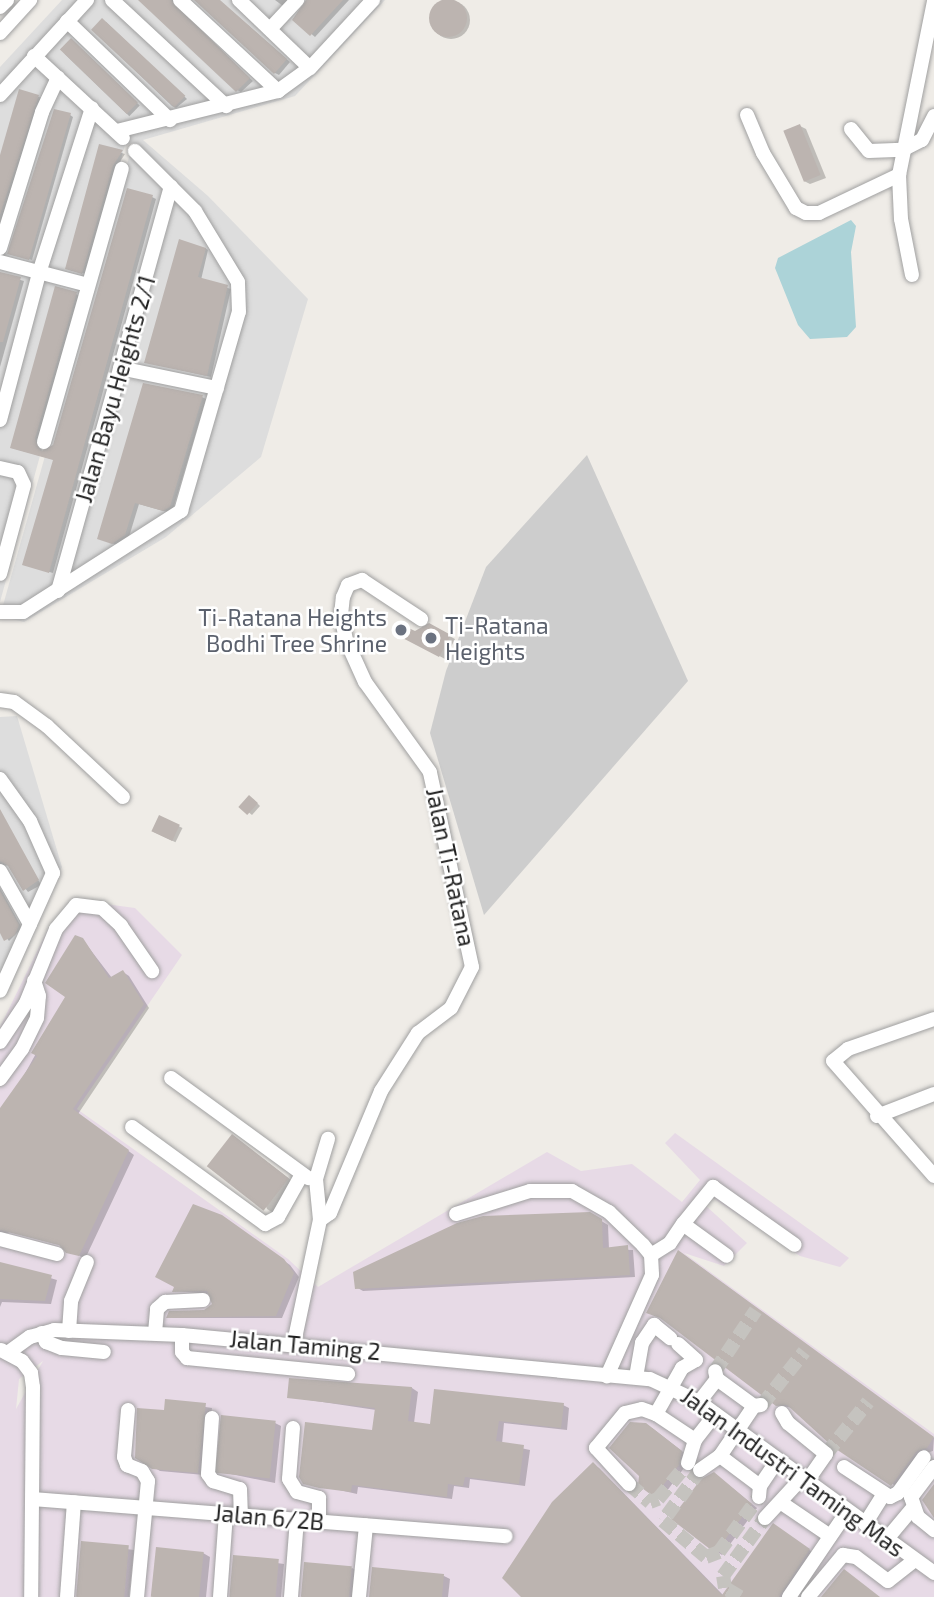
<!DOCTYPE html>
<style>
body{margin:0}
#map{position:relative;width:934px;height:1597px;overflow:hidden;background:#efece7;font-family:"Exo 2",sans-serif}
div>[style]{position:absolute}
[style*='--x']{left:calc(var(--x)*1px);top:calc(var(--y)*1px);width:calc(var(--w)*1px);rotate:calc(var(--a)*1deg)}
.residential>*{inset:0;background:#ddd}
.industrial>*{inset:0;background:#e7dae6}
.religious>*{inset:0;background:#cdcdcd}
.water>*{inset:0;background:#acd3d8}
.shadow>*{inset:0;background:#0003;transform-origin:0 0}
.round{border-radius:50%}
.building>*{inset:0;background:#bcb4b0;transform-origin:0 0}
.minor-tunnel>*{height:14px;margin-top:-7px;transform-origin:0;background:repeating-linear-gradient(90deg,#c5c3bf 0 14px,transparent 0 21px)}
.roads{filter:drop-shadow(0 0 2px #a0a0a0) drop-shadow(0 0 2px #a0a0a0)}
.minor>*{height:14px;margin:-7px;padding:0 7px;transform-origin:7px;border-radius:7px;background:#fff}
.dots>*{width:19px;height:19px;translate:-50% -50%;box-sizing:border-box;border:4px solid #fff;border-radius:50%}
span{translate:-50% -50%;white-space:nowrap;text-align:center;line-height:1.15;-webkit-text-stroke:5px #fff;paint-order:stroke}
.street-label{font-size:23px;color:#1f1f1f}
.worship-label{font-size:23px;color:#5b616d}
.right{translate:-100% -50%;text-align:right}
.left{translate:0 -50%;text-align:left}
</style>
<div id="map">
<div class="residential">
<i style="clip-path:polygon(62px 0,385px 0,295px 96px,143px 140px,208px 196px,308px 299px,261px 457px,166px 537px,24px 622px,0 616px,133px 143px,125px 145px,0 602px,0 67px)"></i>
<i style="clip-path:polygon(17px 716px,62px 867px,0 999px,0 717px)"></i>
</div>
<div class="industrial">
<i style="clip-path:polygon(evenodd,75px 900px,135px 908px,182px 955px,77px 1109px,288px 1259px,318px 1287px,547px 1152px,581px 1171px,632px 1164px,682px 1202px,700px 1180px,665px 1143px,675px 1133px,849px 1258px,840px 1267px,800px 1256px,713px 1198px,706px 1206px,747px 1243px,724px 1266px,684px 1253px,934px 1434px,934px 1597px,0 1597px,0 1027px,49px 927px,75px 900px,43px 1361px,16px 1409px,19px 1379px,43px 1361px)"></i>
</div>
<div class="religious">
<i style="clip-path:polygon(587px 455px,688px 681px,484px 915px,430px 733px,446px 671px,486px 567px)"></i>
</div>
<div class="water">
<i style="clip-path:polygon(851px 220px,856px 226px,851px 252px,856px 327px,847px 337px,810px 339px,798px 325px,775px 268px,778px 258px)"></i>
</div>
<div class="shadow">
<i style="clip-path:polygon(141px 0,174px 0,177px 11px,253px 81px,241px 92px,237px 90px)"></i>
<i style="clip-path:polygon(197px 0,219px 0,290px 62px,279px 75px,275px 73px)"></i>
<i style="clip-path:polygon(275px 0,290px 0,283px 6px)"></i>
<i style="clip-path:polygon(307px 0,349px 0,315px 37px,295px 20px)"></i>
<i class="round" style="left:432px;top:1px;width:38px;height:38px"></i>
<i style="clip-path:polygon(106px 22px,187px 99px,176px 108px,172px 106px,93px 30px)"></i>
<i style="left:75px;top:43px;width:90px;height:15px;rotate:44deg"></i>
<i style="clip-path:polygon(20px 91px,42px 98px,0 229px,0 160px)"></i>
<i style="clip-path:polygon(70px 115px,73px 117px,32px 260px,13px 255px)"></i>
<i style="clip-path:polygon(800px 126px,806px 129px,826px 178px,810px 184px,804px 181px)"></i>
<i style="clip-path:polygon(100px 146px,125px 154px,116px 168px,86px 274px,70px 270px)"></i>
<i style="clip-path:polygon(152px 197px,156px 199px,53px 573px,28px 566px,55px 460px,12px 448px,76px 294px,80px 296px,38px 442px,43px 452px,54px 447px)"></i>
<i style="clip-path:polygon(205px 248px,208px 250px,201px 280px,231px 289px,211px 377px,146px 362px)"></i>
<i style="clip-path:polygon(0 274px,24px 281px,0 367px)"></i>
<i style="clip-path:polygon(202px 397px,206px 399px,173px 509px,167px 512px,139px 504px,129px 537px,117px 545px,103px 540px)"></i>
<i style="clip-path:polygon(429px 625px,455px 639px,445px 659px,395px 632px,415px 633px)"></i>
<i style="clip-path:polygon(253px 799px,260px 806px,252px 815px,241px 806px)"></i>
<i style="clip-path:polygon(0 811px,41px 885px,28px 892px,8px 865px,0 867px)"></i>
<i style="left:160px;top:817px;width:25px;height:16px;rotate:26deg"></i>
<i style="clip-path:polygon(0 888px,22px 928px,9px 941px,0 929px)"></i>
<i style="clip-path:polygon(83px 940px,112px 978px,123px 972px,129px 976px,149px 1008px,78px 1114px,134px 1155px,85px 1259px,63px 1246px,10px 1232px,0 1236px,0 1119px,67px 997px)"></i>
<i style="clip-path:polygon(240px 1141px,296px 1184px,275px 1214px,267px 1209px)"></i>
<i style="clip-path:polygon(590px 1214px,608px 1225px,609px 1249px,633px 1250px,635px 1277px,363px 1291px,356px 1287px)"></i>
<i style="clip-path:polygon(228px 1221px,290px 1265px,299px 1277px,282px 1318px,168px 1318px,204px 1311px,214px 1304px,210px 1294px,174px 1291px)"></i>
<i style="clip-path:polygon(684px 1255px,934px 1438px,933px 1451px,923px 1454px,898px 1488px,793px 1408px,777px 1405px)"></i>
<i style="clip-path:polygon(0 1263px,57px 1280px,51px 1304px,2px 1302px,0 1307px)"></i>
<i style="clip-path:polygon(412px 1388px,418px 1392px,414px 1423px,432px 1425px,563px 1405px,569px 1408px,567px 1430px,504px 1423px,502px 1444px,530px 1450px,525px 1486px,470px 1479px,469px 1488px,454px 1486px,452px 1499px,358px 1487px,357px 1494px,304px 1482px,373px 1432px,376px 1410px,289px 1397px)"></i>
<i style="clip-path:polygon(167px 1401px,212px 1408px,204px 1475px,160px 1471px,136px 1457px,166px 1412px)"></i>
<i style="clip-path:polygon(275px 1423px,281px 1426px,275px 1483px,221px 1472px)"></i>
<i style="clip-path:polygon(652px 1428px,687px 1455px,684px 1468px,661px 1499px,655px 1495px)"></i>
<i style="clip-path:polygon(593px 1465px,599px 1468px,725px 1597px,524px 1597px)"></i>
<i style="clip-path:polygon(720px 1478px,757px 1508px,722px 1555px,716px 1551px)"></i>
<i style="clip-path:polygon(780px 1529px,815px 1554px,787px 1597px,748px 1597px)"></i>
<i style="clip-path:polygon(82px 1543px,134px 1550px,129px 1597px,77px 1597px)"></i>
<i style="clip-path:polygon(203px 1553px,210px 1557px,206px 1597px,153px 1597px)"></i>
<i style="clip-path:polygon(234px 1557px,284px 1564px,281px 1597px,230px 1597px)"></i>
<i style="clip-path:polygon(352px 1568px,358px 1571px,355px 1597px,303px 1597px)"></i>
<i style="clip-path:polygon(444px 1576px,450px 1579px,448px 1597px,370px 1597px)"></i>
</div>
<div class="building">
<i class="round" style="left:429px;top:-1px;width:38px;height:38px"></i>
<i style="clip-path:polygon(138px 0,171px 0,250px 78px,236px 92px)"></i>
<i style="clip-path:polygon(194px 0,220px 0,287px 59px,274px 74px)"></i>
<i style="clip-path:polygon(306px 0,343px 0,310px 36px,292px 20px)"></i>
<i style="left:102px;top:18px;width:114px;height:16px;rotate:43deg"></i>
<i style="left:71px;top:38px;width:93px;height:16px;rotate:44deg"></i>
<i style="clip-path:polygon(19px 89px,39px 95px,0 215px,0 155px)"></i>
<i style="clip-path:polygon(54px 109px,71px 113px,29px 260px,7px 254px)"></i>
<i style="left:800px;top:124px;width:55px;height:18px;rotate:68deg"></i>
<i style="clip-path:polygon(99px 144px,123px 150px,113px 166px,82px 274px,65px 269px)"></i>
<i style="clip-path:polygon(127px 188px,153px 195px,49px 573px,22px 565px,53px 460px,10px 448px,55px 286px,77px 292px,35px 439px,41px 451px,53px 445px)"></i>
<i style="clip-path:polygon(179px 239px,206px 248px,198px 277px,228px 285px,207px 376px,144px 363px)"></i>
<i style="clip-path:polygon(0 272px,21px 277px,3px 342px,0 342px)"></i>
<i style="clip-path:polygon(143px 383px,203px 395px,170px 507px,163px 511px,135px 503px,125px 535px,112px 544px,97px 539px)"></i>
<i style="clip-path:polygon(398px 623px,415px 631px,429px 623px,451px 635px,439px 657px,393px 633px)"></i>
<i style="left:249px;top:795px;width:12px;height:16px;rotate:42deg"></i>
<i style="clip-path:polygon(0 809px,39px 880px,23px 891px,8px 866px,0 861px)"></i>
<i style="left:159px;top:815px;width:23px;height:18px;rotate:25deg"></i>
<i style="clip-path:polygon(0 891px,19px 925px,15px 935px,4px 941px,0 933px)"></i>
<i style="clip-path:polygon(75px 935px,83px 938px,109px 978px,123px 970px,144px 1004px,73px 1109px,129px 1150px,79px 1256px,66px 1253px,59px 1245px,0 1230px,0 1108px,37px 1056px,31px 1053px,65px 997px,45px 983px)"></i>
<i style="left:232px;top:1134px;width:72px;height:41px;rotate:38deg"></i>
<i style="clip-path:polygon(193px 1204px,222px 1215px,284px 1259px,294px 1273px,276px 1316px,166px 1318px,169px 1311px,204px 1310px,212px 1304px,207px 1291px,172px 1292px,174px 1287px,155px 1277px)"></i>
<i style="clip-path:polygon(590px 1212px,602px 1219px,603px 1248px,628px 1245px,630px 1275px,355px 1289px,353px 1272px,457px 1223px,483px 1216px)"></i>
<i style="clip-path:polygon(678px 1250px,934px 1437px,927px 1448px,917px 1451px,891px 1486px,833px 1447px,787px 1405px,776px 1406px,660px 1318px,646px 1313px)"></i>
<i style="clip-path:polygon(0 1262px,52px 1275px,45px 1301px,0 1299px)"></i>
<i style="clip-path:polygon(289px 1378px,412px 1387px,408px 1421px,430px 1424px,434px 1389px,564px 1403px,561px 1428px,499px 1421px,496px 1441px,524px 1445px,519px 1484px,465px 1477px,463px 1486px,448px 1484px,447px 1497px,352px 1485px,351px 1492px,319px 1488px,303px 1484px,299px 1477px,305px 1422px,372px 1430px,375px 1408px,287px 1398px)"></i>
<i style="clip-path:polygon(165px 1399px,206px 1403px,198px 1473px,152px 1469px,135px 1458px,137px 1408px,164px 1410px)"></i>
<i style="left:221px;top:1415px;width:55px;height:58px;rotate:6deg"></i>
<i style="clip-path:polygon(630px 1422px,646px 1423px,682px 1451px,679px 1465px,654px 1497px,638px 1485px,639px 1476px,609px 1448px)"></i>
<i style="clip-path:polygon(593px 1462px,722px 1595px,773px 1523px,810px 1549px,779px 1597px,521px 1597px,502px 1578px,552px 1502px)"></i>
<i style="clip-path:polygon(714px 1472px,752px 1504px,715px 1553px,671px 1519px,701px 1479px)"></i>
<i style="clip-path:polygon(934px 1484px,934px 1518px,922px 1500px)"></i>
<i style="left:81px;top:1541px;width:48px;height:56px;rotate:5deg"></i>
<i style="left:156px;top:1547px;width:48px;height:50px;rotate:6deg"></i>
<i style="left:233px;top:1555px;width:46px;height:42px;rotate:5deg"></i>
<i style="left:304px;top:1562px;width:48px;height:35px;rotate:5deg"></i>
<i style="clip-path:polygon(372px 1567px,444px 1574px,442px 1597px,369px 1597px)"></i>
<i style="clip-path:polygon(844px 1569px,880px 1597px,821px 1597px)"></i>
</div>
<div class="minor-tunnel">
<i style="--x:715;--y:1371;--w:73;--a:-56.1"></i>
<i style="--x:762;--y:1405;--w:68;--a:-51.6"></i>
<i style="--x:826;--y:1454;--w:67;--a:-51.1"></i>
<i style="--x:700;--y:1470;--w:63;--a:126"></i>
<i style="--x:663;--y:1521;--w:56;--a:39.9"></i>
<i style="--x:706;--y:1557;--w:14;--a:-21"></i>
<i style="--x:719;--y:1552;--w:68;--a:-54"></i>
<i style="--x:629;--y:1484;--w:28;--a:41"></i>
<i style="--x:650;--y:1502;--w:9;--a:-21"></i>
<i style="--x:658;--y:1499;--w:47;--a:-50.2"></i>
<i style="--x:740;--y:1597;--w:17;--a:-149"></i>
<i style="--x:725;--y:1588;--w:12;--a:-99"></i>
<i style="--x:723;--y:1576;--w:72;--a:-54.1"></i>
</div>
<div class="roads">
<div class="minor">
<i style="--x:112;--y:0;--w:156;--a:42.9"></i>
<i style="--x:180;--y:0;--w:134;--a:42.9"></i>
<i style="--x:239;--y:0;--w:98;--a:43.8"></i>
<i style="--x:0;--y:7;--w:10;--a:-45"></i>
<i style="--x:67;--y:21;--w:143;--a:43.9"></i>
<i style="--x:270;--y:29;--w:40;--a:-47"></i>
<i style="--x:0;--y:33;--w:45;--a:-47.7"></i>
<i style="--x:34;--y:56;--w:121;--a:42.7"></i>
<i style="--x:0;--y:95;--w:129;--a:-47.5"></i>
<i style="--x:747;--y:115;--w:41;--a:67.2"></i>
<i style="--x:763;--y:153;--w:64;--a:59"></i>
<i style="--x:796;--y:208;--w:11;--a:27"></i>
<i style="--x:806;--y:213;--w:13;--a:0"></i>
<i style="--x:819;--y:213;--w:89;--a:-25.4"></i>
<i style="--x:851;--y:129;--w:28;--a:51"></i>
<i style="--x:869;--y:151;--w:33;--a:-2"></i>
<i style="--x:902;--y:150;--w:22;--a:-27"></i>
<i style="--x:922;--y:140;--w:27;--a:-63"></i>
<i style="--x:117;--y:131;--w:166;--a:-14"></i>
<i style="--x:278;--y:91;--w:39;--a:-36"></i>
<i style="--x:310;--y:68;--w:93;--a:-47.2"></i>
<i style="--x:0;--y:248;--w:142;--a:-72.8"></i>
<i style="--x:42;--y:112;--w:38;--a:-65"></i>
<i style="--x:0;--y:262;--w:91;--a:14.6"></i>
<i style="--x:912;--y:275;--w:57;--a:-101.1"></i>
<i style="--x:901;--y:219;--w:44;--a:-92.6"></i>
<i style="--x:899;--y:175;--w:177;--a:-78.6"></i>
<i style="--x:120;--y:368;--w:99;--a:11.7"></i>
<i style="--x:0;--y:420;--w:152;--a:-75.1"></i>
<i style="--x:39;--y:273;--w:173;--a:-72.2"></i>
<i style="--x:44;--y:442;--w:284;--a:-74.1"></i>
<i style="--x:0;--y:468;--w:18;--a:13"></i>
<i style="--x:18;--y:472;--w:14;--a:65"></i>
<i style="--x:24;--y:485;--w:92;--a:105.1"></i>
<i style="--x:58;--y:591;--w:420;--a:-74.4"></i>
<i style="--x:0;--y:612;--w:23;--a:0"></i>
<i style="--x:23;--y:612;--w:188;--a:-32.6"></i>
<i style="--x:181;--y:511;--w:207;--a:-73.8"></i>
<i style="--x:239;--y:312;--w:30;--a:-92"></i>
<i style="--x:238;--y:282;--w:83;--a:-121.2"></i>
<i style="--x:195;--y:211;--w:85;--a:-135"></i>
<i style="--x:0;--y:700;--w:14;--a:8"></i>
<i style="--x:14;--y:702;--w:41;--a:36"></i>
<i style="--x:47;--y:726;--w:104;--a:43.1"></i>
<i style="--x:0;--y:779;--w:52;--a:54.5"></i>
<i style="--x:30;--y:821;--w:57;--a:66.1"></i>
<i style="--x:53;--y:873;--w:129;--a:114.2"></i>
<i style="--x:0;--y:871;--w:61;--a:60.5"></i>
<i style="--x:934;--y:1019;--w:91;--a:160.8"></i>
<i style="--x:848;--y:1049;--w:19;--a:141"></i>
<i style="--x:833;--y:1061;--w:153;--a:48.7"></i>
<i style="--x:0;--y:1042;--w:47;--a:-56.3"></i>
<i style="--x:26;--y:1003;--w:80;--a:-67.9"></i>
<i style="--x:56;--y:929;--w:31;--a:-50"></i>
<i style="--x:76;--y:905;--w:26;--a:7"></i>
<i style="--x:102;--y:908;--w:26;--a:43"></i>
<i style="--x:121;--y:926;--w:55;--a:55.4"></i>
<i style="--x:171;--y:1078;--w:170;--a:36.1"></i>
<i style="--x:0;--y:1079;--w:37;--a:-54"></i>
<i style="--x:22;--y:1049;--w:34;--a:-64"></i>
<i style="--x:37;--y:1018;--w:22;--a:-85"></i>
<i style="--x:39;--y:996;--w:16;--a:-108"></i>
<i style="--x:877;--y:1116;--w:61;--a:-21.1"></i>
<i style="--x:132;--y:1127;--w:165;--a:36.1"></i>
<i style="--x:265;--y:1224;--w:15;--a:-28"></i>
<i style="--x:278;--y:1217;--w:47;--a:-60.7"></i>
<i style="--x:456;--y:1214;--w:77;--a:-17.3"></i>
<i style="--x:530;--y:1191;--w:42;--a:0"></i>
<i style="--x:572;--y:1191;--w:43;--a:29.6"></i>
<i style="--x:609;--y:1212;--w:47;--a:44.1"></i>
<i style="--x:643;--y:1245;--w:13;--a:51"></i>
<i style="--x:651;--y:1255;--w:20;--a:87"></i>
<i style="--x:652;--y:1275;--w:111;--a:114"></i>
<i style="--x:320;--y:1220;--w:12;--a:-35"></i>
<i style="--x:330;--y:1213;--w:132;--a:-67.3"></i>
<i style="--x:381;--y:1091;--w:69;--a:-57.5"></i>
<i style="--x:418;--y:1033;--w:41;--a:-37.1"></i>
<i style="--x:451;--y:1008;--w:46;--a:-62.9"></i>
<i style="--x:472;--y:967;--w:199;--a:-102.2"></i>
<i style="--x:430;--y:772;--w:111;--a:-125.8"></i>
<i style="--x:365;--y:682;--w:46;--a:-114.3"></i>
<i style="--x:346;--y:640;--w:25;--a:-101"></i>
<i style="--x:341;--y:615;--w:18;--a:-84"></i>
<i style="--x:343;--y:597;--w:13;--a:-67"></i>
<i style="--x:348;--y:585;--w:15;--a:-20"></i>
<i style="--x:362;--y:580;--w:71;--a:33.5"></i>
<i style="--x:683;--y:1224;--w:48;--a:-51"></i>
<i style="--x:713;--y:1187;--w:100;--a:35.3"></i>
<i style="--x:0;--y:1239;--w:59;--a:14.7"></i>
<i style="--x:651;--y:1255;--w:22;--a:-32"></i>
<i style="--x:670;--y:1243;--w:23;--a:-56"></i>
<i style="--x:683;--y:1224;--w:54;--a:36"></i>
<i style="--x:69;--y:1331;--w:30;--a:-86"></i>
<i style="--x:71;--y:1301;--w:42;--a:-67.7"></i>
<i style="--x:42;--y:1333;--w:10;--a:66"></i>
<i style="--x:46;--y:1342;--w:17;--a:21"></i>
<i style="--x:62;--y:1348;--w:42;--a:5.4"></i>
<i style="--x:155;--y:1333;--w:24;--a:-85"></i>
<i style="--x:157;--y:1309;--w:11;--a:-41"></i>
<i style="--x:165;--y:1302;--w:38;--a:-3"></i>
<i style="--x:182;--y:1335;--w:17;--a:90"></i>
<i style="--x:182;--y:1352;--w:8;--a:50"></i>
<i style="--x:187;--y:1358;--w:162;--a:5.7"></i>
<i style="--x:294;--y:1343;--w:126;--a:-78.1"></i>
<i style="--x:320;--y:1220;--w:41;--a:-95.6"></i>
<i style="--x:316;--y:1179;--w:42;--a:-73.3"></i>
<i style="--x:1;--y:1350;--w:24;--a:28"></i>
<i style="--x:22;--y:1361;--w:15;--a:53"></i>
<i style="--x:31;--y:1373;--w:14;--a:82"></i>
<i style="--x:33;--y:1387;--w:210;--a:90.5"></i>
<i style="--x:9;--y:1352;--w:26;--a:-36"></i>
<i style="--x:30;--y:1337;--w:25;--a:-16"></i>
<i style="--x:54;--y:1330;--w:128;--a:2.2"></i>
<i style="--x:182;--y:1335;--w:470;--a:5.4"></i>
<i style="--x:650;--y:1379;--w:54;--a:25.1"></i>
<i style="--x:699;--y:1402;--w:291;--a:36"></i>
<i style="--x:636;--y:1377;--w:35;--a:-80"></i>
<i style="--x:642;--y:1343;--w:22;--a:-56"></i>
<i style="--x:654;--y:1325;--w:21;--a:39"></i>
<i style="--x:717;--y:1379;--w:46;--a:36.1"></i>
<i style="--x:754;--y:1406;--w:7;--a:-8"></i>
<i style="--x:699;--y:1402;--w:29;--a:-52"></i>
<i style="--x:717;--y:1379;--w:8;--a:-104"></i>
<i style="--x:128;--y:1410;--w:47;--a:94.9"></i>
<i style="--x:124;--y:1457;--w:9;--a:69"></i>
<i style="--x:127;--y:1465;--w:16;--a:22"></i>
<i style="--x:142;--y:1471;--w:12;--a:59"></i>
<i style="--x:148;--y:1481;--w:117;--a:95.4"></i>
<i style="--x:782;--y:1413;--w:12;--a:59"></i>
<i style="--x:788;--y:1423;--w:49;--a:39.2"></i>
<i style="--x:826;--y:1454;--w:35;--a:125"></i>
<i style="--x:656;--y:1414;--w:53;--a:-60.5"></i>
<i style="--x:682;--y:1368;--w:16;--a:-30"></i>
<i style="--x:696;--y:1360;--w:24;--a:-138"></i>
<i style="--x:212;--y:1418;--w:56;--a:94.1"></i>
<i style="--x:208;--y:1474;--w:9;--a:54"></i>
<i style="--x:213;--y:1481;--w:28;--a:17"></i>
<i style="--x:240;--y:1489;--w:26;--a:88"></i>
<i style="--x:293;--y:1428;--w:51;--a:94.5"></i>
<i style="--x:289;--y:1479;--w:15;--a:58"></i>
<i style="--x:297;--y:1492;--w:23;--a:15"></i>
<i style="--x:319;--y:1498;--w:23;--a:90"></i>
<i style="--x:720;--y:1456;--w:50;--a:36.9"></i>
<i style="--x:688;--y:1463;--w:24;--a:-73"></i>
<i style="--x:695;--y:1440;--w:33;--a:-52"></i>
<i style="--x:844;--y:1467;--w:55;--a:33.1"></i>
<i style="--x:890;--y:1497;--w:9;--a:-27"></i>
<i style="--x:898;--y:1493;--w:44;--a:-54.2"></i>
<i style="--x:934;--y:1467;--w:38;--a:127"></i>
<i style="--x:911;--y:1497;--w:21;--a:71"></i>
<i style="--x:918;--y:1517;--w:21;--a:39"></i>
<i style="--x:700;--y:1470;--w:24;--a:-35"></i>
<i style="--x:720;--y:1456;--w:60;--a:-55.8"></i>
<i style="--x:629;--y:1484;--w:49;--a:-132.5"></i>
<i style="--x:596;--y:1448;--w:45;--a:-50.4"></i>
<i style="--x:625;--y:1413;--w:17;--a:-13"></i>
<i style="--x:642;--y:1409;--w:15;--a:20"></i>
<i style="--x:656;--y:1414;--w:47;--a:33.7"></i>
<i style="--x:759;--y:1497;--w:11;--a:-85"></i>
<i style="--x:760;--y:1486;--w:30;--a:-56"></i>
<i style="--x:33;--y:1499;--w:474;--a:4.5"></i>
<i style="--x:783;--y:1504;--w:57;--a:34.2"></i>
<i style="--x:765;--y:1518;--w:53;--a:-47.3"></i>
<i style="--x:865;--y:1524;--w:34;--a:-58"></i>
<i style="--x:886;--y:1540;--w:40;--a:-50"></i>
<i style="--x:67;--y:1597;--w:95;--a:-85.8"></i>
<i style="--x:220;--y:1597;--w:83;--a:-85.9"></i>
<i style="--x:291;--y:1597;--w:78;--a:-85.6"></i>
<i style="--x:359;--y:1597;--w:72;--a:-84.4"></i>
<i style="--x:789;--y:1597;--w:103;--a:-55.7"></i>
<i style="--x:808;--y:1597;--w:55;--a:-50.2"></i>
<i style="--x:843;--y:1555;--w:13;--a:9"></i>
<i style="--x:856;--y:1557;--w:40;--a:37"></i>
<i style="--x:888;--y:1581;--w:34;--a:-38"></i>
</div>
</div>
<div class="dots">
<i style="left:401px;top:630px;background:#6b7280"></i>
<i style="left:431px;top:638px;background:#6b7280"></i>
</div>
<div class="street-label">
<span style="left:115px;top:389px;rotate:-74deg">Jalan Bayu Heights 2/1</span>
<span style="left:451px;top:867px;rotate:78deg">Jalan Ti-Ratana</span>
<span style="left:305px;top:1345px;rotate:5deg">Jalan Taming 2</span>
<span style="left:793px;top:1472px;rotate:36deg">Jalan Industri Taming Mas</span>
<span style="left:269px;top:1517px;rotate:5deg">Jalan 6/2B</span>
</div>
<div class="worship-label">
<span class="right" style="left:387px;top:630px">Ti-Ratana Heights<br>Bodhi Tree Shrine</span>
<span class="left" style="left:445px;top:638px">Ti-Ratana<br>Heights</span>
</div>
</div>
